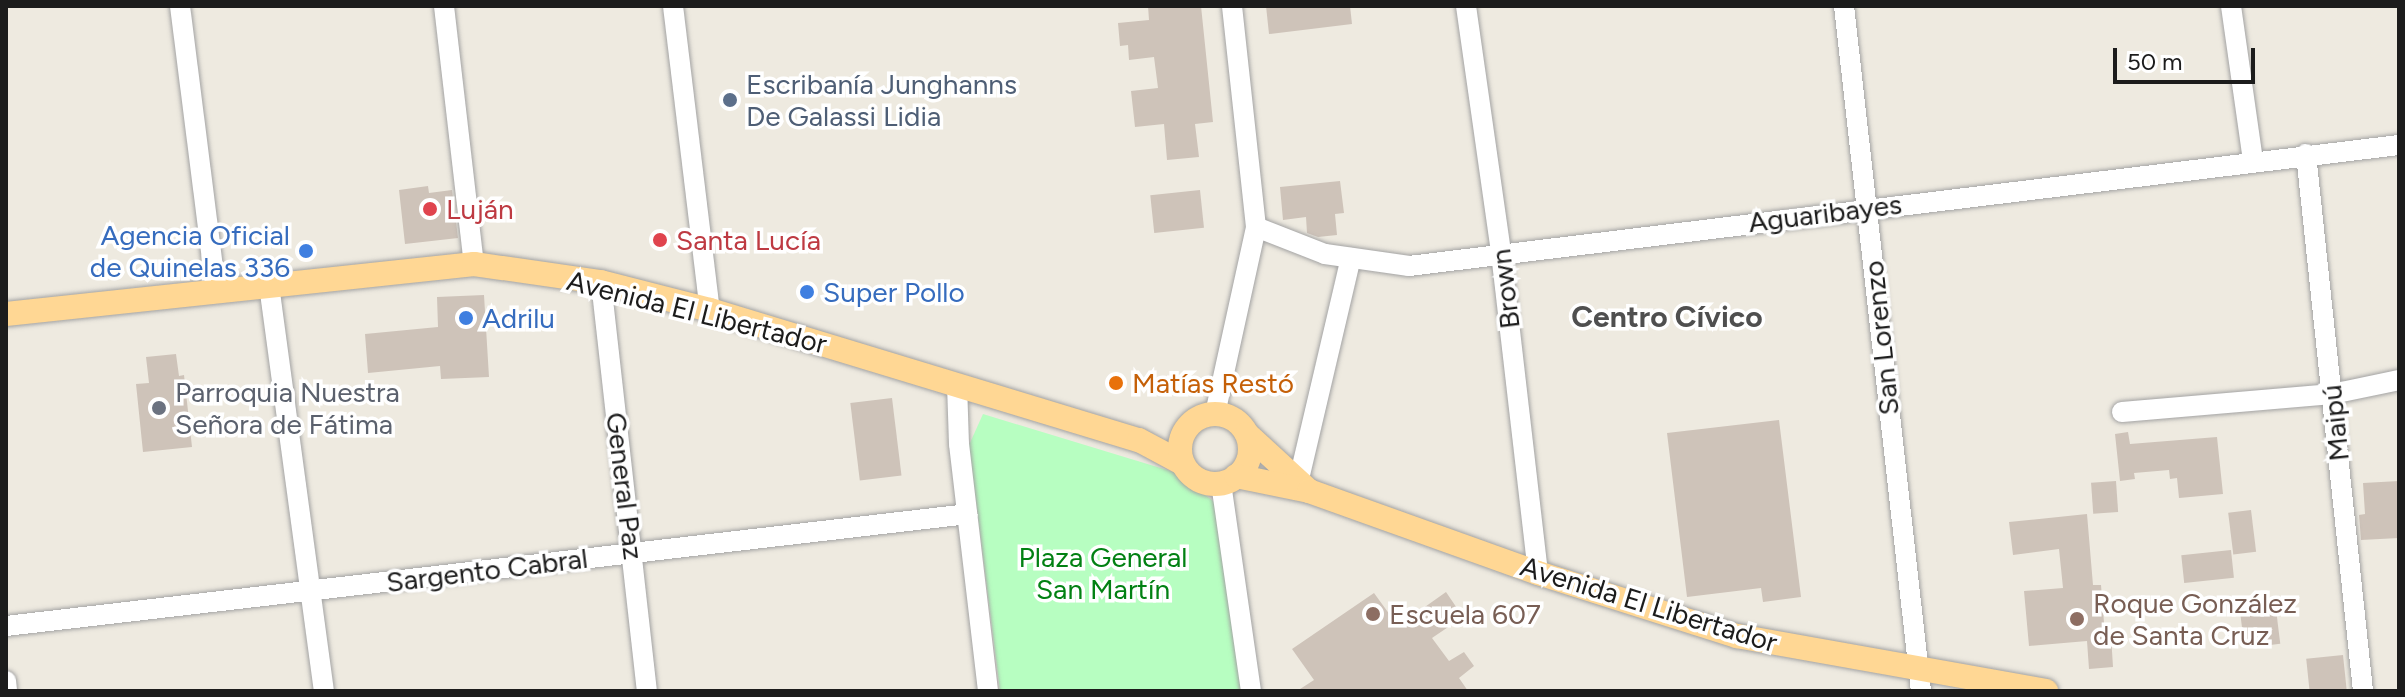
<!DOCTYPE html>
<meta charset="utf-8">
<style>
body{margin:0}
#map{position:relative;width:2405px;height:697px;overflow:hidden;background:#eeeae0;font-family:Figtree,sans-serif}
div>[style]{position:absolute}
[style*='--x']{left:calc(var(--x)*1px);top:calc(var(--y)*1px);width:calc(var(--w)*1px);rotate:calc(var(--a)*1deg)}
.park>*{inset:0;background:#b7fec1}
.building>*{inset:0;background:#cec3b9;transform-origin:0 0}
.roads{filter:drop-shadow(0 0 2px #a3a3a3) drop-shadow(0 0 2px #a3a3a3)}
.minor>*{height:20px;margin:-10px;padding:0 10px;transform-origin:10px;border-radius:10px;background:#fff}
.major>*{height:24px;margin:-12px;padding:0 12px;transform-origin:12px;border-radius:12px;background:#ffd794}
.major>.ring{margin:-12px;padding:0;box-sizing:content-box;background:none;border:24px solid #ffd794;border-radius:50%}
.dots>*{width:22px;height:22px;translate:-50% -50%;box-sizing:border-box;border:4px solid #fff;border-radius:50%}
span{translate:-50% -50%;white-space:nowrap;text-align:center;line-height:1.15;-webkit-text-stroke:7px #fff;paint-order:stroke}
.service-label{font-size:28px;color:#4e5e75}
.left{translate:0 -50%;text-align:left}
.health-label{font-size:28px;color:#be3a42}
.street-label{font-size:28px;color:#1c1c1c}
.shop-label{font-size:28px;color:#366cbe}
.right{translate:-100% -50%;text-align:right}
.food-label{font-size:28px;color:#c56008}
.worship-label{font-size:28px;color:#5b616d}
.park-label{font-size:28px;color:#028113}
.education-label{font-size:28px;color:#785e54}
.neighbourhood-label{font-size:30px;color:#4f4f4f;font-weight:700}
.frame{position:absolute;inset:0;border:8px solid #1c1c1c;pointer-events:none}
.scale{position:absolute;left:2113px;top:48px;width:142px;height:36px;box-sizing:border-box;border:4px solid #1c1c1c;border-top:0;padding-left:10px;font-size:24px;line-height:28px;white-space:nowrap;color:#1c1c1c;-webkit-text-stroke:6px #fff;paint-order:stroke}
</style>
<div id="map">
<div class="park">
<i style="clip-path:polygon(983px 414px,1177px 473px,1217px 504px,1243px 691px,1000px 691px,969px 445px)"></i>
</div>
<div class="building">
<i style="clip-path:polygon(1148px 6px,1201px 6px,1213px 122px,1195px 124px,1199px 157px,1167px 160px,1164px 124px,1135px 127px,1131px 91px,1158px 88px,1154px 57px,1129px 60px,1128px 45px,1120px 46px,1118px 23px,1149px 20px)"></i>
<i style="clip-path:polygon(1266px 6px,1350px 6px,1352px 24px,1269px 34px)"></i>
<i style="clip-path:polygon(1340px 181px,1344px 213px,1335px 214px,1337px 235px,1318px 237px,1307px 233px,1306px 217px,1283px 220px,1280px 187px)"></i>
<i style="clip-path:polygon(428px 186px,429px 193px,452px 190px,458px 238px,405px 244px,399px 190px)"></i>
<i style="left:1200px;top:190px;width:38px;height:50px;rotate:84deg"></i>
<i style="clip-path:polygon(484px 295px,489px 377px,441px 379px,440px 366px,368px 373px,365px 334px,438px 327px,437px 297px)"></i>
<i style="clip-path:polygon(176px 354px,179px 376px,184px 375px,192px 447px,143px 452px,136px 384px,149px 383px,146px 357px)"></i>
<i style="left:892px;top:398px;width:78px;height:42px;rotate:83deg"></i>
<i style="clip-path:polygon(1779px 420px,1801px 597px,1763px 602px,1761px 588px,1687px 597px,1667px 433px)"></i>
<i style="clip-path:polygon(2128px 432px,2130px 444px,2217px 437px,2223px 494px,2179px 498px,2177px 478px,2170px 479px,2169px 470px,2134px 473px,2135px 479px,2120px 481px,2115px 434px)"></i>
<i style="left:2116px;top:481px;width:31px;height:25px;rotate:86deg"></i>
<i style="clip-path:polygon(2399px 481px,2399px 538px,2361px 540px,2359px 515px,2365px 514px,2363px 483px)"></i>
<i style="left:2251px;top:510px;width:42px;height:23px;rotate:83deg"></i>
<i style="clip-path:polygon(2087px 514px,2093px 585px,2101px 585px,2105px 635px,2111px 635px,2113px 667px,2089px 669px,2087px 641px,2029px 646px,2024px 591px,2063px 588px,2059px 549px,2013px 555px,2009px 522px)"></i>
<i style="left:2231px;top:550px;width:28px;height:50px;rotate:84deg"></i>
<i style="clip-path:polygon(1446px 592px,1463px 617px,1432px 638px,1449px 661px,1464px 652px,1474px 666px,1459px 678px,1468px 691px,1297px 691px,1314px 680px,1292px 649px,1374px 593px,1398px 626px)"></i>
<i style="left:2276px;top:609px;width:35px;height:36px;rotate:83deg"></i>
<i style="left:2343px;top:655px;width:36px;height:37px;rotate:84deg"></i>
</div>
<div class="roads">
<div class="minor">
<i style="--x:180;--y:6;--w:286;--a:82.8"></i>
<i style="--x:444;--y:6;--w:260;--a:83.4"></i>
<i style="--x:673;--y:6;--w:306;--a:83.1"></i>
<i style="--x:1466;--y:6;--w:249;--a:81.9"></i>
<i style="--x:1501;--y:253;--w:322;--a:83.4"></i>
<i style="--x:1844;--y:6;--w:689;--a:83.59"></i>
<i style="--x:2231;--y:6;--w:156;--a:81.9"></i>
<i style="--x:2306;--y:154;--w:540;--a:83.94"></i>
<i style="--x:1256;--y:227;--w:74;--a:21.4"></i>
<i style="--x:1325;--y:254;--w:85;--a:8.1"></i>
<i style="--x:1409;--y:266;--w:997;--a:-6.97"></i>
<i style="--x:601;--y:282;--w:412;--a:83.6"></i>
<i style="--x:269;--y:285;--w:410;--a:82.3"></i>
<i style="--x:957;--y:384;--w:60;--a:88.1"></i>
<i style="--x:959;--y:444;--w:249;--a:83.3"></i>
<i style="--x:2122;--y:412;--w:211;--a:-4.9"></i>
<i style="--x:2332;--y:394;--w:68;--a:-11.8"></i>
<i style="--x:1215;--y:414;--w:191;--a:-77.6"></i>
<i style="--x:1256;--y:227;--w:222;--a:-96.2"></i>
<i style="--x:1299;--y:479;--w:227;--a:-76.8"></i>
<i style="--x:1221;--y:483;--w:210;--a:81.8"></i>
<i style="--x:6;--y:626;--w:968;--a:-6.64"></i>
<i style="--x:6;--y:681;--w:10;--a:84"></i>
</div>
<div class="major">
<i style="--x:6;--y:314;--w:471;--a:-6.1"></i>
<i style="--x:474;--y:264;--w:128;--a:8.1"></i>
<i style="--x:601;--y:282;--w:113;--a:14.4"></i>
<i style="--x:710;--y:310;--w:448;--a:16.9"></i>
<i style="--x:1139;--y:440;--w:49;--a:28.1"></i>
<i class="ring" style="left:1180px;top:414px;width:46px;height:46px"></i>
<i style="--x:1247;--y:434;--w:84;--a:42.6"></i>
<i style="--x:1236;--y:476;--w:75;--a:11.6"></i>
<i style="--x:1309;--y:491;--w:243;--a:19.7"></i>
<i style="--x:1538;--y:573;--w:209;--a:17.6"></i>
<i style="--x:1737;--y:636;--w:314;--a:10.1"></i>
</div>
</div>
<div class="dots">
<i style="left:730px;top:100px;background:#5c6f8a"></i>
<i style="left:430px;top:209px;background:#e0444e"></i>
<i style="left:660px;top:240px;background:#e0444e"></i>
<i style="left:306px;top:251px;background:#3f7fe0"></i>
<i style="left:807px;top:292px;background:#3f7fe0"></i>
<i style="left:466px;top:318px;background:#3f7fe0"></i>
<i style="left:1116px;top:383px;background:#e8710a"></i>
<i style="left:159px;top:408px;background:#6b7280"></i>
<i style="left:1373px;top:614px;background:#8d6e63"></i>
<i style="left:2077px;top:619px;background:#8d6e63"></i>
</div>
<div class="service-label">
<span class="left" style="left:746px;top:100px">Escribanía Junghanns<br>De Galassi Lidia</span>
</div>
<div class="health-label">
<span class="left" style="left:446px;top:209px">Luján</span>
<span class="left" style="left:676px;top:240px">Santa Lucía</span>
</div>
<div class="street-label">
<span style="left:1825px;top:213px;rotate:-7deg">Aguaribayes</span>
<span style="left:1505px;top:289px;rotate:-97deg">Brown</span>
<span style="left:697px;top:312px;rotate:14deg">Avenida El Libertador</span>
<span style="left:1881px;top:338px;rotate:-96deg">San Lorenzo</span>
<span style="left:2335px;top:423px;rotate:-96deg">Maipú</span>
<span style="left:625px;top:486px;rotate:83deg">General Paz</span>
<span style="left:487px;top:570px;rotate:-7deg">Sargento Cabral</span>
<span style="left:1649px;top:604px;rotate:17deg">Avenida El Libertador</span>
</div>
<div class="shop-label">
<span class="right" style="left:290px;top:251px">Agencia Oficial<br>de Quinelas 336</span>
<span class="left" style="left:823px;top:292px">Super Pollo</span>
<span class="left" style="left:482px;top:318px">Adrilu</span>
</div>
<div class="food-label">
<span class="left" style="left:1132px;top:383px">Matías Restó</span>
</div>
<div class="worship-label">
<span class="left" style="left:175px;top:408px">Parroquia Nuestra<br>Señora de Fátima</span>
</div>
<div class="park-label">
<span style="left:1103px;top:573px">Plaza General<br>San Martín</span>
</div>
<div class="education-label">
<span class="left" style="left:2093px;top:619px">Roque González<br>de Santa Cruz</span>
<span class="left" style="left:1389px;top:614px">Escuela 607</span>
</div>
<div class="neighbourhood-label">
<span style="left:1667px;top:317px">Centro Cívico</span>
</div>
<div class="frame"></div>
<div class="scale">50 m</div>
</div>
